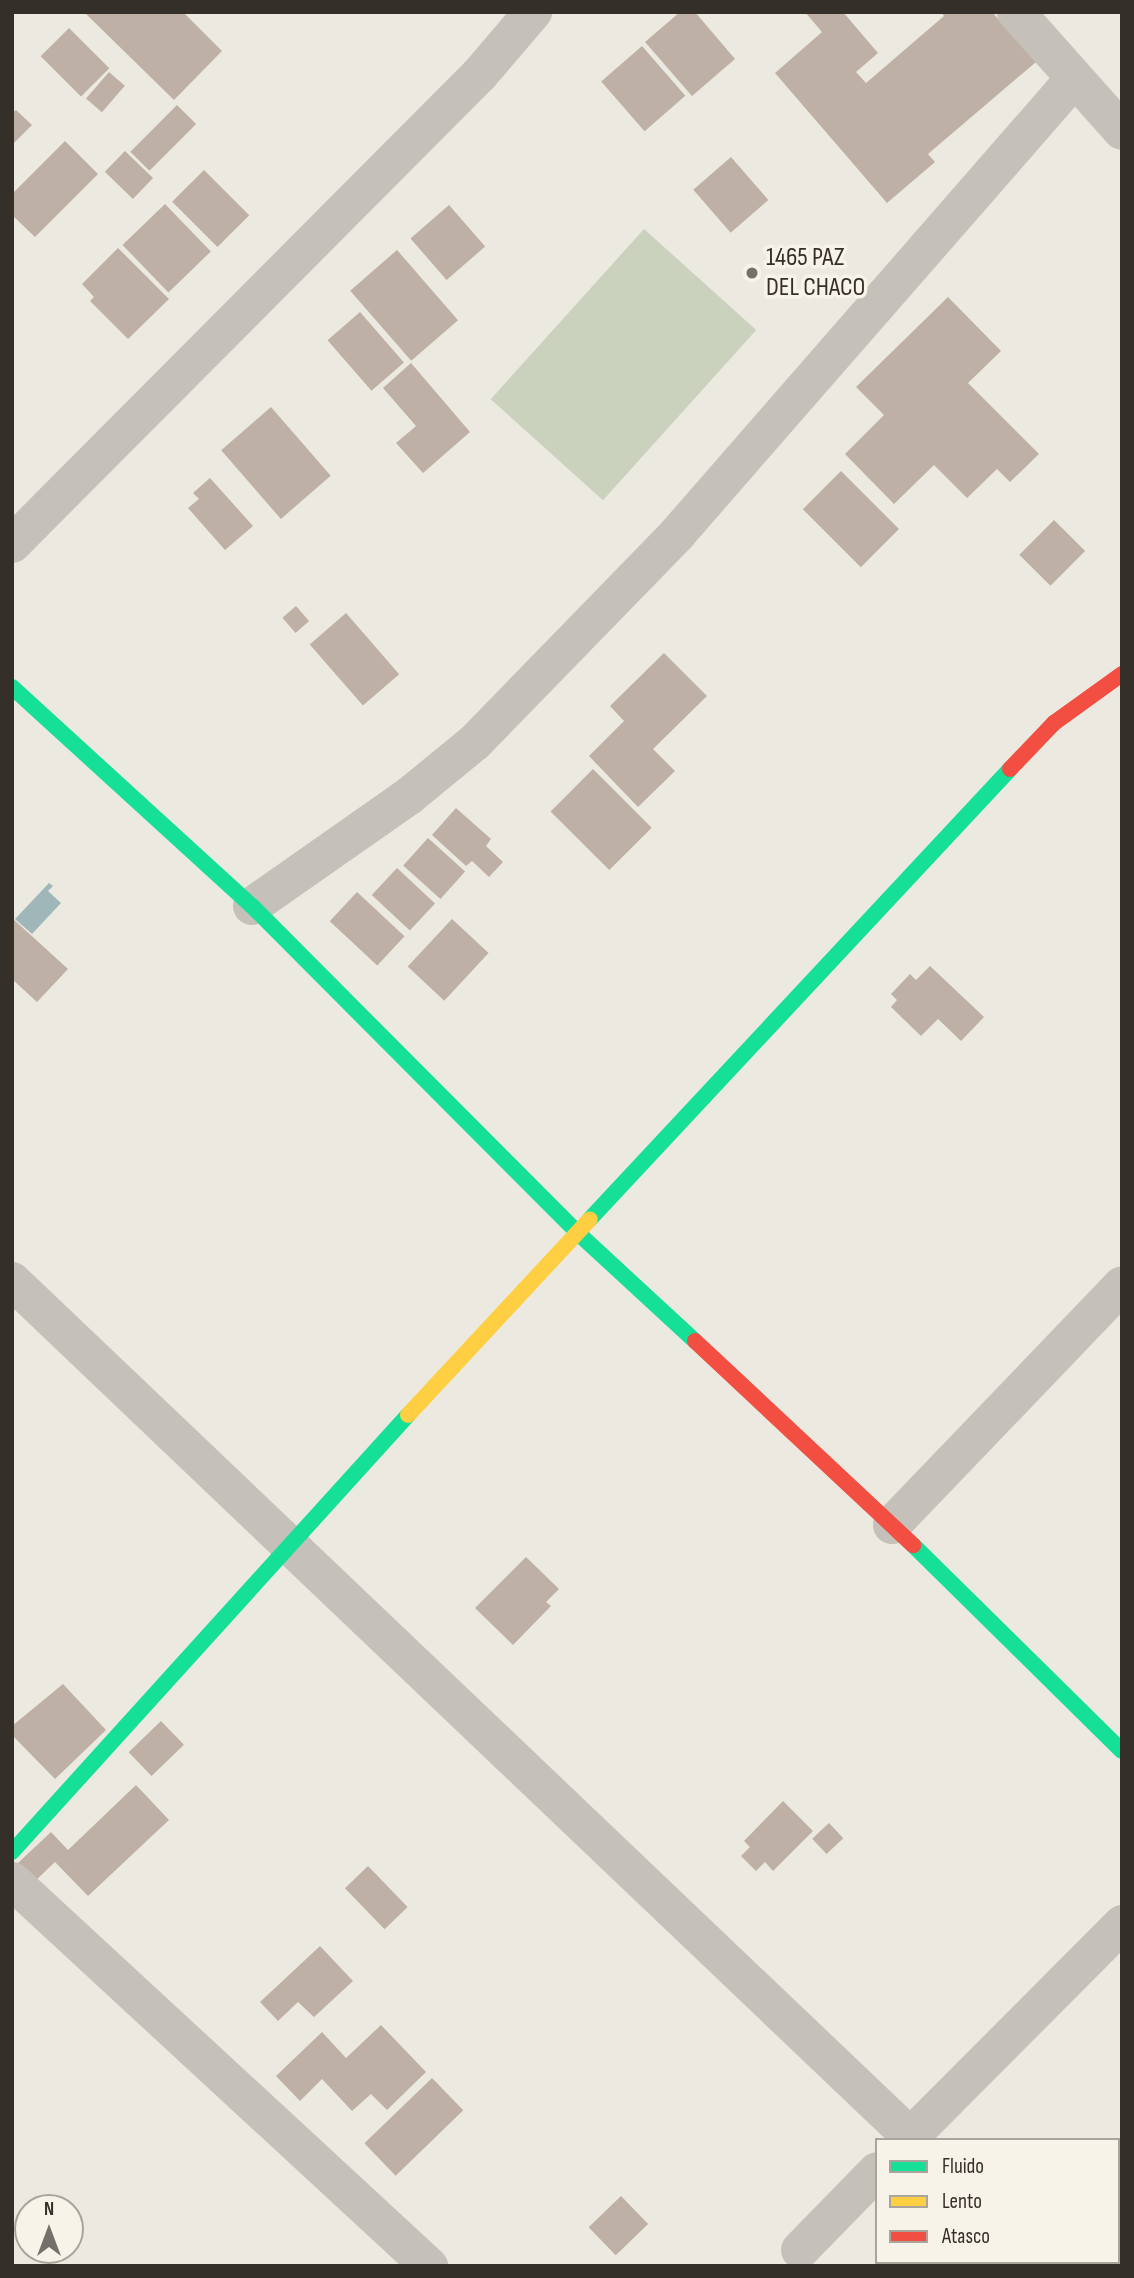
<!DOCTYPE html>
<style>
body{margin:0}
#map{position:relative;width:1134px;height:2278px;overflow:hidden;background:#ece9e1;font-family:"Sofia Sans Condensed",sans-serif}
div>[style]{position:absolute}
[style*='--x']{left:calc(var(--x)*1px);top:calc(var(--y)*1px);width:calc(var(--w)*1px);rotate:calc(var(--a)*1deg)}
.green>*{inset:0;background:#cad1bd;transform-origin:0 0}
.water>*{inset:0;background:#a0b7ba}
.building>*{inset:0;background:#beb0a4;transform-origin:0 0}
.street>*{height:38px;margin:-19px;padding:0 19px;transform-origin:19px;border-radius:19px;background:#c5c0ba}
.fast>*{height:16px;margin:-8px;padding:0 8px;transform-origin:8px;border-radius:8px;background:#16e098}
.slow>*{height:16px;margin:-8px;padding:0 8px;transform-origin:8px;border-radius:8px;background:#ffcf43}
.jam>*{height:16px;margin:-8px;padding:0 8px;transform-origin:8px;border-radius:8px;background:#f24e42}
.dots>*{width:19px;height:19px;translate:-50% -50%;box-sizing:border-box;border:4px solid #f8f3e9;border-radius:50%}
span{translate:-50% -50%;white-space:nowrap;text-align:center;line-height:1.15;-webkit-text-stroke:7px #f8f3e9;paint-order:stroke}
.poi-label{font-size:26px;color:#352f29}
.left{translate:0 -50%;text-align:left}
.frame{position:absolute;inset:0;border:14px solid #352f29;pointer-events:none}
.legend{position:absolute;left:875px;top:2138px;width:245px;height:126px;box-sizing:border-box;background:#f8f3e9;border:2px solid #aaa59c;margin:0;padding:9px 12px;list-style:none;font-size:21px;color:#352f29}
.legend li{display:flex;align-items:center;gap:14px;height:35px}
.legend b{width:35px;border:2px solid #aaa59c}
.north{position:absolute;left:14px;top:2194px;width:70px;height:70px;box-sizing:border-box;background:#f8f3e9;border:2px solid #aaa59c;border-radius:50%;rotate:0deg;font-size:19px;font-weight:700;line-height:28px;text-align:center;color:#352f29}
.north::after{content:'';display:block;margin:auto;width:24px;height:32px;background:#757069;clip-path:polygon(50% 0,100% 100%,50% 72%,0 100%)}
</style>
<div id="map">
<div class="green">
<i style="left:644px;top:229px;width:151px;height:229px;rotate:42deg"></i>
</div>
<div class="water">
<i style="clip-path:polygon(49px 883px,53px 886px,48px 891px,61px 903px,32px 934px,15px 919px)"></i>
</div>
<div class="building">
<i style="clip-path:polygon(84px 12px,183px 12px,222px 51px,174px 100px)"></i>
<i style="clip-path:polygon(680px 12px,695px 12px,735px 59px,692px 96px,645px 42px)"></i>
<i style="clip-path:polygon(805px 12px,843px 12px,878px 53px,856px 72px,866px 83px,944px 16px,941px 12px,992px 12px,1036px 62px,928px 154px,935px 162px,887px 203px,775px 73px,822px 32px)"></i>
<i style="left:69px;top:28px;width:57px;height:40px;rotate:45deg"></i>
<i style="left:642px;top:46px;width:66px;height:54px;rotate:49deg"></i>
<i style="left:109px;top:72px;width:21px;height:35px;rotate:41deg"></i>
<i style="left:177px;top:105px;width:27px;height:66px;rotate:45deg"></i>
<i style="clip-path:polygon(16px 110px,32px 125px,12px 145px,12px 113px)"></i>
<i style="clip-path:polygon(65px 141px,98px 174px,35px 237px,12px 215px,12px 194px)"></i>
<i style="left:125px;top:151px;width:39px;height:29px;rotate:44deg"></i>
<i style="left:731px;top:157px;width:57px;height:50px;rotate:49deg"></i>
<i style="left:204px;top:170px;width:64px;height:45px;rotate:45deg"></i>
<i style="left:165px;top:204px;width:66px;height:59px;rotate:46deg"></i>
<i style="left:449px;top:205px;width:55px;height:51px;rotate:49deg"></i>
<i style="clip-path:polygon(118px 248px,169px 299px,128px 339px,90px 301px,94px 297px,82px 284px)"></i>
<i style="left:397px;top:250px;width:93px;height:62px;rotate:49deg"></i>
<i style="clip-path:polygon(948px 297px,1001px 351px,968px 383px,1039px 454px,1010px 482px,997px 469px,967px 498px,934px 465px,894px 504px,845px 454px,884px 415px,856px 387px)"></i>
<i style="left:360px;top:312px;width:67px;height:43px;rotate:49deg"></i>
<i style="clip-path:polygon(411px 363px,470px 432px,423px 473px,396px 443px,416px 426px,383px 388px)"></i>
<i style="left:271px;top:407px;width:91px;height:66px;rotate:49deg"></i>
<i style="left:841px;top:471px;width:82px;height:54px;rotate:45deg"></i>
<i style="clip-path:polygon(210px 478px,253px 526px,225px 550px,188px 508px,199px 499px,193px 493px)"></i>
<i style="left:1054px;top:520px;width:44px;height:49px;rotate:45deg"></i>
<i style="left:296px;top:606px;width:20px;height:18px;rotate:49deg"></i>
<i style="left:346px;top:613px;width:81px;height:48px;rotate:49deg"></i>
<i style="clip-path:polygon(664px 653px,707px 696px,653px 749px,675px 771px,638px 807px,589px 756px,624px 721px,610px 706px)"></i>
<i style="left:593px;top:769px;width:83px;height:60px;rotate:45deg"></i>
<i style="clip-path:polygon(456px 808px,491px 839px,486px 846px,503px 862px,489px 877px,472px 861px,466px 866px,432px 835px)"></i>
<i style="left:428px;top:838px;width:50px;height:37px;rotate:42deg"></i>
<i style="left:397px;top:868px;width:52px;height:37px;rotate:43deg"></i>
<i style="left:357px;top:892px;width:65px;height:40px;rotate:43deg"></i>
<i style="clip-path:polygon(12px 918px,68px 969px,37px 1002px,12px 979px)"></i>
<i style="left:452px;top:919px;width:50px;height:65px;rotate:43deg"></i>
<i style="clip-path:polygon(930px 966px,984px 1017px,961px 1041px,938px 1019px,921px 1036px,891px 1007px,897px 1000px,891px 994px,910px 974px,916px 980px)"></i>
<i style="clip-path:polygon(526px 1557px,559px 1589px,546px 1602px,551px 1606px,513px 1645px,475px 1608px)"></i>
<i style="clip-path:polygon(63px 1684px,106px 1730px,55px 1779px,12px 1735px,12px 1726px)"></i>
<i style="left:161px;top:1721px;width:33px;height:45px;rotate:46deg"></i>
<i style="clip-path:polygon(136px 1785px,169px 1820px,88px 1896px,55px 1862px,35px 1881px,18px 1863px,51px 1832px,68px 1850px)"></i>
<i style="clip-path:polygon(783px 1801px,813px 1831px,773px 1871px,765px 1862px,756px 1871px,741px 1856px,750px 1847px,744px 1841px)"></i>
<i style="left:829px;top:1823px;width:21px;height:23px;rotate:47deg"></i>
<i style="left:368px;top:1866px;width:57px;height:32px;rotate:46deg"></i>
<i style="clip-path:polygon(320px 1946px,353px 1981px,314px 2017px,298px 2002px,278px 2021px,260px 2002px)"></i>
<i style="clip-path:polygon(381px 2025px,426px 2072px,387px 2110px,371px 2094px,352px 2111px,322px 2079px,300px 2101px,276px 2076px,322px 2032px,346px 2058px)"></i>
<i style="left:432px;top:2078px;width:45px;height:94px;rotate:46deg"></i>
<i style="left:621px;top:2196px;width:39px;height:45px;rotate:46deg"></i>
</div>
<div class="street">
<i style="--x:1016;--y:12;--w:159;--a:48.3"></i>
<i style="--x:12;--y:544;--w:663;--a:-45.12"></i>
<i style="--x:480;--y:74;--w:82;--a:-49.5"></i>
<i style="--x:252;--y:906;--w:192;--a:-35"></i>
<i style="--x:409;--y:796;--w:85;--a:-39.3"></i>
<i style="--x:475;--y:742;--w:291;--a:-45.8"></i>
<i style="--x:678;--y:533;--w:602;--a:-48.9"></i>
<i style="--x:12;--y:1281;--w:1246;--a:43.6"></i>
<i style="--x:892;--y:1525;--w:332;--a:-46.2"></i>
<i style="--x:12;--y:1881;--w:568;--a:42.72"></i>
<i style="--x:907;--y:2140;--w:305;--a:-45.1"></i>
<i style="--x:800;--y:2250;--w:110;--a:-45.7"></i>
<i style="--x:1046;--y:2262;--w:6;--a:45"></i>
</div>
<div class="fast">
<i style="--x:12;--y:687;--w:325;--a:42.4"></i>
<i style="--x:252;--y:906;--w:463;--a:45.1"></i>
<i style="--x:579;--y:1234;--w:158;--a:42.7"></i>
<i style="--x:590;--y:1219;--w:616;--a:-46.97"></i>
<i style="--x:913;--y:1545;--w:293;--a:44.6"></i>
<i style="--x:12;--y:1852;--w:590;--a:-47.82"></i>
</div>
<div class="slow">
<i style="--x:408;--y:1415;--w:267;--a:-47.1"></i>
</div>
<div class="jam">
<i style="--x:1010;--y:769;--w:64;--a:-46.3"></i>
<i style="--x:1054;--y:723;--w:84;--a:-35.8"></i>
<i style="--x:695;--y:1341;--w:299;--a:43.1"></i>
</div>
<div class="dots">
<i style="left:752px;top:273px;background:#757069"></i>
</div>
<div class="poi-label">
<span class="left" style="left:766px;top:273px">1465 PAZ<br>DEL CHACO</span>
</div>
<div class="frame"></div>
<ul class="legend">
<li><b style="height:9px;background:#16e098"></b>Fluido</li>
<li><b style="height:9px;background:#ffcf43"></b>Lento</li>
<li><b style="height:9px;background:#f24e42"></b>Atasco</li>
</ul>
<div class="north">N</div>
</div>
